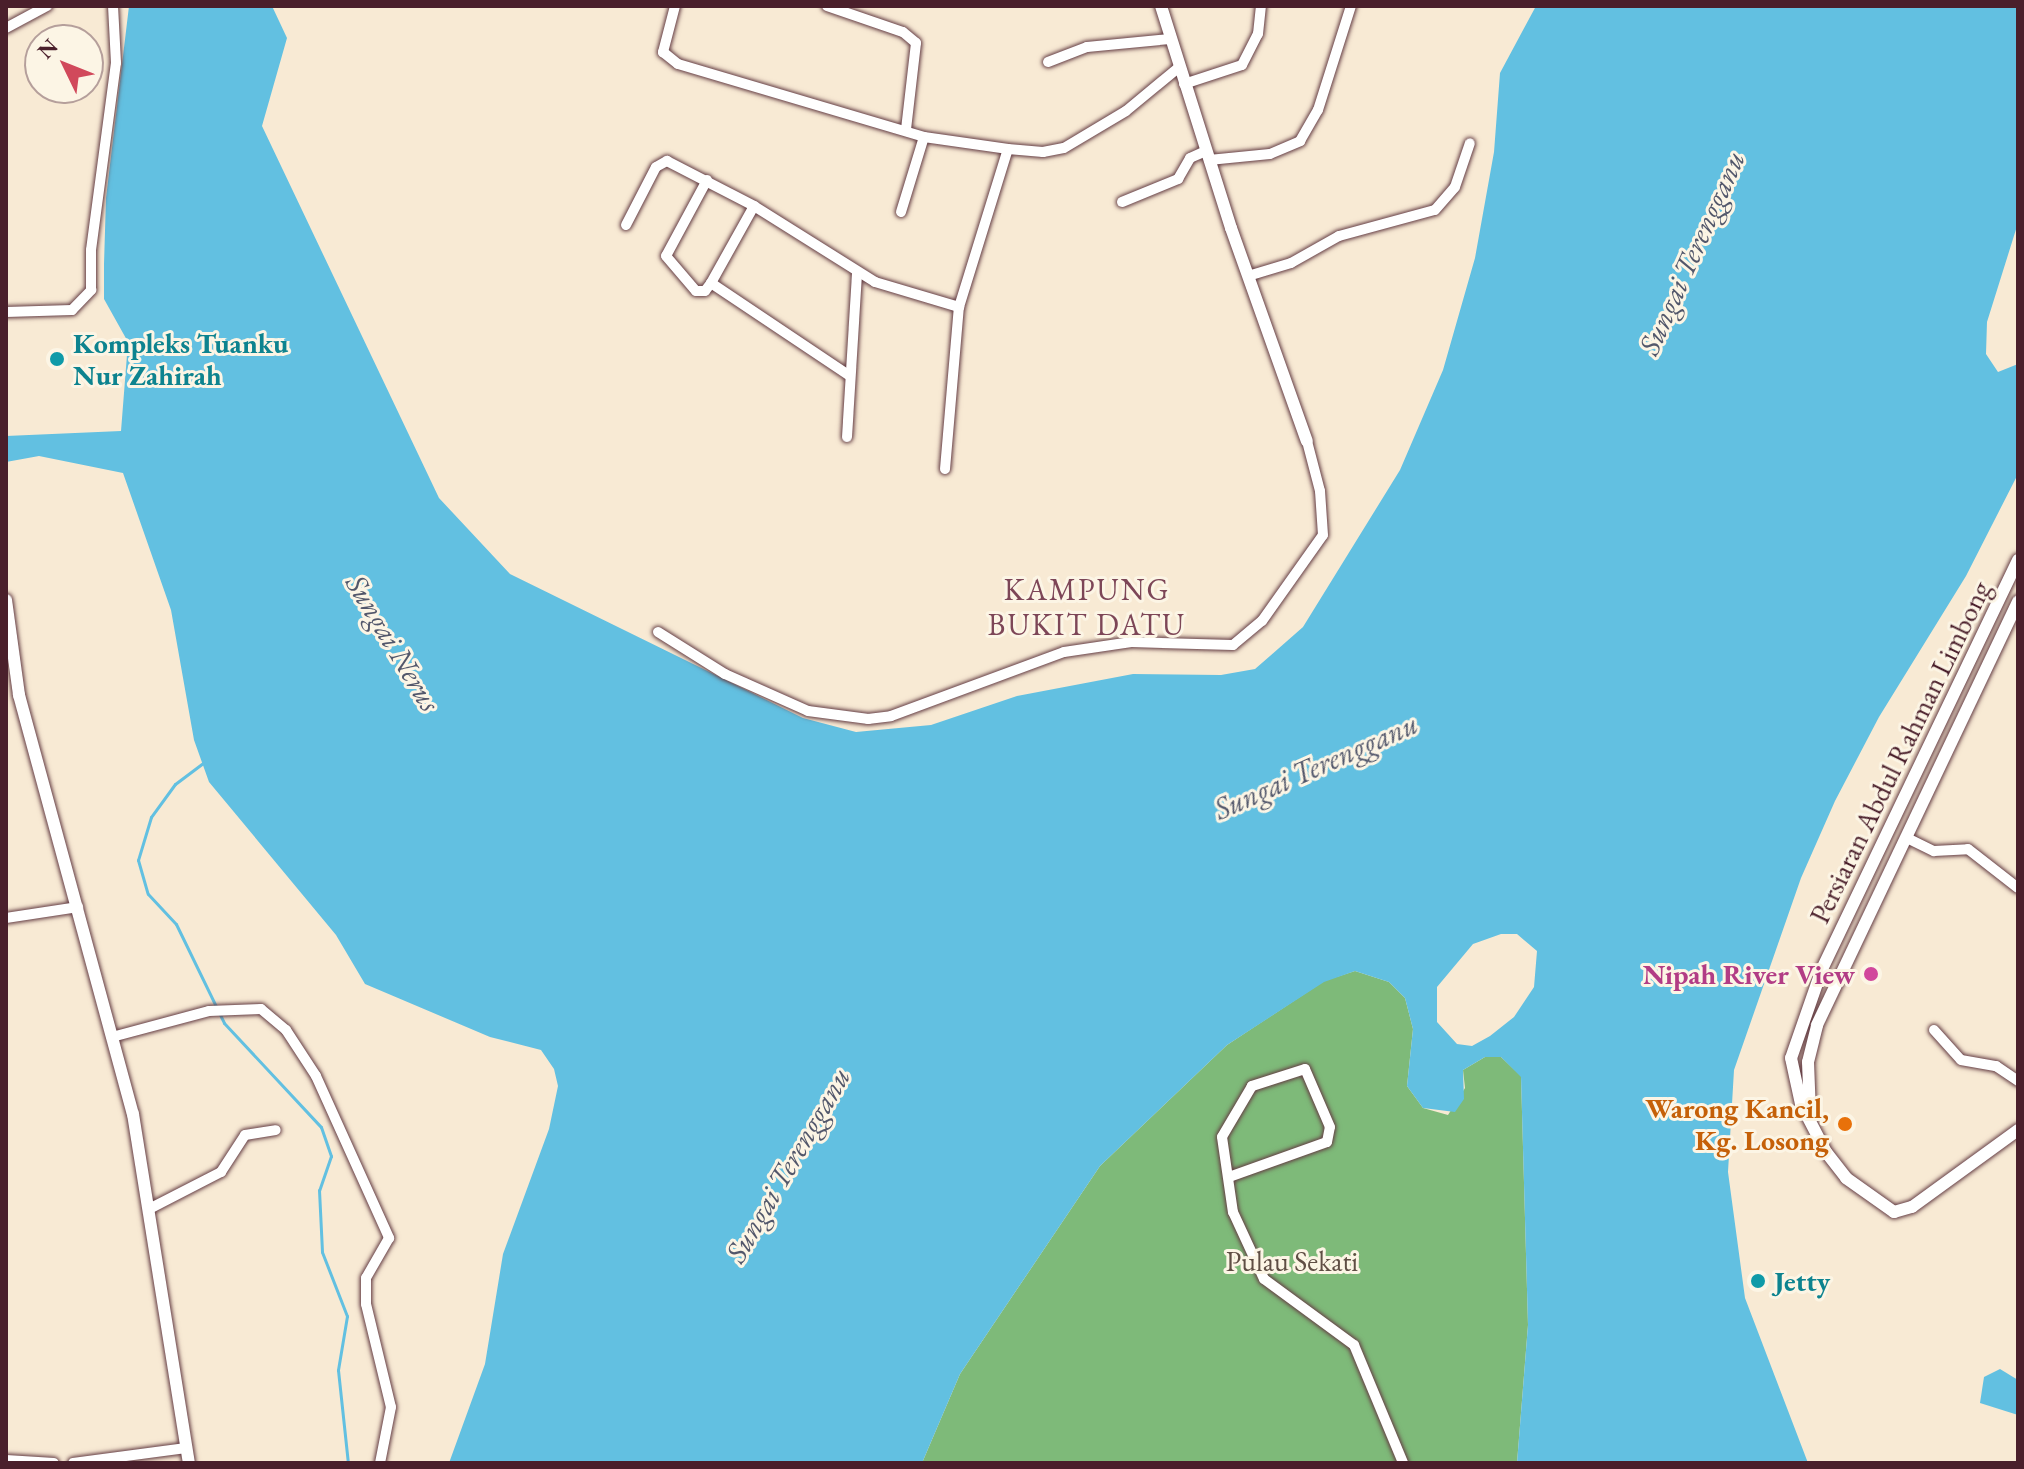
<!DOCTYPE html>
<style>
body{margin:0}
#map{position:relative;width:2024px;height:1469px;overflow:hidden;background:#f8ead4;font-family:"EB Garamond",serif}
div>[style]{position:absolute}
[style*='--x']{left:calc(var(--x)*1px);top:calc(var(--y)*1px);width:calc(var(--w)*1px);rotate:calc(var(--a)*1deg)}
.forest>*{inset:0;background:#7eba79}
.water>*{inset:0;background:#62c0e1}
.stream>*{height:3px;margin:-1.5px;padding:0 1.5px;transform-origin:1.5px;border-radius:1.5px;background:#62c0e1}
.roads{filter:drop-shadow(0 0 2px #643d44) drop-shadow(0 0 2px #643d44)}
.minor>*{height:10px;margin:-5px;padding:0 5px;transform-origin:5px;border-radius:5px;background:#fff}
.tertiary>*{height:12px;margin:-6px;padding:0 6px;transform-origin:6px;border-radius:6px;background:#fff}
.dots>*{width:22px;height:22px;translate:-50% -50%;box-sizing:border-box;border:4px solid #fcf5e5;border-radius:50%}
span{translate:-50% -50%;white-space:nowrap;text-align:center;line-height:1.15;-webkit-text-stroke:6px #fcf5e5;paint-order:stroke}
.culture-label{font-size:28px;color:#0d838f;font-weight:700}
.left{translate:0 -50%;text-align:left}
.street-label{font-size:28px;color:#4a1f2b}
.hotel-label{font-size:28px;color:#b23c85;font-weight:700}
.right{translate:-100% -50%;text-align:right}
.food-label{font-size:28px;color:#c56008;font-weight:700}
.park-label{font-size:28px;color:#5f4e44}
.water-label{font-size:30px;color:#52576b;font-style:italic}
.neighbourhood-label{font-size:30px;color:#7d4657;letter-spacing:2px}
.frame{position:absolute;inset:0;border:8px solid #4a1f2b;pointer-events:none}
.north{position:absolute;left:24px;top:24px;width:80px;height:80px;box-sizing:border-box;background:#fcf5e5;border:2px solid #b59f9b;border-radius:50%;rotate:313deg;font-size:22px;font-weight:700;line-height:32px;text-align:center;color:#4a1f2b}
.north::after{content:'';display:block;margin:auto;width:28px;height:36px;background:#d1495b;clip-path:polygon(50% 0,100% 100%,50% 72%,0 100%)}
</style>
<div id="map">
<div class="forest">
<i style="clip-path:polygon(1355px 971px,1389px 982px,1405px 998px,1413px 1029px,1407px 1086px,1423px 1108px,1448px 1115px,1465px 1088px,1463px 1070px,1485px 1057px,1501px 1057px,1521px 1076px,1528px 1325px,1517px 1463px,922px 1463px,960px 1374px,1100px 1166px,1227px 1045px,1324px 981px)"></i>
</div>
<div class="water">
<i style="clip-path:polygon(evenodd,129px 6px,272px 6px,287px 38px,262px 126px,439px 498px,510px 574px,803px 718px,856px 732px,931px 725px,1017px 696px,1133px 674px,1221px 675px,1255px 669px,1303px 627px,1400px 470px,1443px 370px,1475px 258px,1494px 152px,1500px 73px,1536px 6px,2018px 6px,2018px 223px,1987px 322px,1986px 354px,1998px 372px,2018px 364px,2018px 474px,1966px 576px,1879px 717px,1835px 801px,1801px 878px,1734px 1070px,1728px 1172px,1745px 1298px,1808px 1463px,1517px 1463px,1528px 1325px,1521px 1077px,1501px 1057px,1485px 1057px,1463px 1070px,1464px 1099px,1455px 1112px,1423px 1108px,1407px 1086px,1413px 1029px,1405px 998px,1389px 982px,1355px 971px,1324px 982px,1227px 1045px,1100px 1166px,960px 1374px,922px 1463px,449px 1463px,485px 1364px,503px 1254px,549px 1129px,558px 1086px,554px 1069px,541px 1050px,490px 1037px,365px 984px,336px 935px,209px 782px,194px 740px,171px 610px,123px 473px,39px 456px,6px 462px,6px 436px,121px 431px,128px 342px,104px 299px,104px 264px,106px 198px,129px 6px,1501px 934px,1517px 934px,1537px 951px,1534px 987px,1514px 1017px,1490px 1036px,1472px 1046px,1457px 1044px,1437px 1022px,1437px 987px,1473px 944px,1501px 934px)"></i>
<i style="clip-path:polygon(2000px 1369px,2018px 1380px,2018px 1415px,1980px 1403px,1984px 1377px)"></i>
</div>
<div class="stream">
<i style="--x:203;--y:763;--w:35;--a:143"></i>
<i style="--x:175;--y:784;--w:41;--a:126"></i>
<i style="--x:151;--y:817;--w:45;--a:106.8"></i>
<i style="--x:138;--y:860;--w:35;--a:74"></i>
<i style="--x:148;--y:894;--w:41;--a:47"></i>
<i style="--x:176;--y:924;--w:110;--a:64.1"></i>
<i style="--x:224;--y:1023;--w:142;--a:47"></i>
<i style="--x:321;--y:1127;--w:31;--a:71"></i>
<i style="--x:331;--y:1156;--w:36;--a:109"></i>
<i style="--x:319;--y:1190;--w:62;--a:87.2"></i>
<i style="--x:322;--y:1252;--w:69;--a:68.7"></i>
<i style="--x:347;--y:1316;--w:55;--a:99.5"></i>
<i style="--x:338;--y:1370;--w:94;--a:83.9"></i>
</div>
<div class="roads">
<div class="minor">
<i style="--x:675;--y:6;--w:48;--a:104.6"></i>
<i style="--x:663;--y:52;--w:19;--a:39"></i>
<i style="--x:678;--y:64;--w:257;--a:16.5"></i>
<i style="--x:924;--y:137;--w:85;--a:8.1"></i>
<i style="--x:1008;--y:149;--w:35;--a:5"></i>
<i style="--x:1043;--y:152;--w:21;--a:-11"></i>
<i style="--x:1064;--y:148;--w:72;--a:-30.8"></i>
<i style="--x:1126;--y:111;--w:67;--a:-39.6"></i>
<i style="--x:827;--y:6;--w:80;--a:18.9"></i>
<i style="--x:903;--y:32;--w:17;--a:40"></i>
<i style="--x:916;--y:43;--w:88;--a:96.6"></i>
<i style="--x:6;--y:28;--w:47;--a:-28.2"></i>
<i style="--x:1048;--y:62;--w:42;--a:-21"></i>
<i style="--x:1087;--y:47;--w:83;--a:-5.5"></i>
<i style="--x:1184;--y:84;--w:61;--a:-18.1"></i>
<i style="--x:1242;--y:65;--w:35;--a:-63"></i>
<i style="--x:1258;--y:34;--w:28;--a:-84"></i>
<i style="--x:1209;--y:160;--w:61;--a:-5.6"></i>
<i style="--x:1270;--y:154;--w:33;--a:-23"></i>
<i style="--x:1300;--y:141;--w:36;--a:-60"></i>
<i style="--x:1318;--y:110;--w:109;--a:-72.4"></i>
<i style="--x:707;--y:180;--w:86;--a:118.3"></i>
<i style="--x:666;--y:256;--w:46;--a:49.4"></i>
<i style="--x:696;--y:291;--w:9;--a:0"></i>
<i style="--x:705;--y:291;--w:10;--a:-53"></i>
<i style="--x:711;--y:283;--w:88;--a:-60.8"></i>
<i style="--x:1122;--y:202;--w:61;--a:-22.3"></i>
<i style="--x:1178;--y:179;--w:24;--a:-60"></i>
<i style="--x:1190;--y:158;--w:17;--a:-24"></i>
<i style="--x:901;--y:212;--w:78;--a:-73"></i>
<i style="--x:626;--y:225;--w:65;--a:-62.7"></i>
<i style="--x:656;--y:167;--w:13;--a:-29"></i>
<i style="--x:667;--y:161;--w:98;--a:27.3"></i>
<i style="--x:754;--y:206;--w:143;--a:32.1"></i>
<i style="--x:875;--y:282;--w:88;--a:16.6"></i>
<i style="--x:1248;--y:276;--w:45;--a:-16.8"></i>
<i style="--x:1291;--y:263;--w:55;--a:-29.4"></i>
<i style="--x:1339;--y:236;--w:99;--a:-15.2"></i>
<i style="--x:1435;--y:210;--w:30;--a:-49"></i>
<i style="--x:1455;--y:187;--w:46;--a:-71.2"></i>
<i style="--x:711;--y:283;--w:167;--a:33.8"></i>
<i style="--x:6;--y:312;--w:66;--a:-1.7"></i>
<i style="--x:72;--y:310;--w:28;--a:-46"></i>
<i style="--x:91;--y:290;--w:40;--a:-90"></i>
<i style="--x:91;--y:250;--w:189;--a:-82.4"></i>
<i style="--x:116;--y:63;--w:57;--a:-93"></i>
<i style="--x:847;--y:437;--w:165;--a:-86.5"></i>
<i style="--x:945;--y:469;--w:163;--a:-85.1"></i>
<i style="--x:959;--y:307;--w:165;--a:-72.8"></i>
<i style="--x:658;--y:632;--w:79;--a:32.1"></i>
<i style="--x:725;--y:674;--w:91;--a:24"></i>
<i style="--x:808;--y:711;--w:61;--a:7.6"></i>
<i style="--x:868;--y:719;--w:23;--a:-7"></i>
<i style="--x:891;--y:716;--w:184;--a:-20.3"></i>
<i style="--x:1064;--y:652;--w:68;--a:-8.5"></i>
<i style="--x:1131;--y:642;--w:102;--a:1.7"></i>
<i style="--x:1233;--y:645;--w:38;--a:-40"></i>
<i style="--x:1262;--y:621;--w:105;--a:-54.7"></i>
<i style="--x:1323;--y:535;--w:44;--a:-93.9"></i>
<i style="--x:1320;--y:491;--w:52;--a:-104.6"></i>
<i style="--x:1907;--y:838;--w:30;--a:26"></i>
<i style="--x:1934;--y:851;--w:34;--a:-3"></i>
<i style="--x:1968;--y:849;--w:63;--a:38"></i>
<i style="--x:6;--y:918;--w:73;--a:-8.7"></i>
<i style="--x:1934;--y:1030;--w:40;--a:48"></i>
<i style="--x:1961;--y:1060;--w:36;--a:10"></i>
<i style="--x:1996;--y:1066;--w:27;--a:34"></i>
<i style="--x:112;--y:1037;--w:100;--a:-15"></i>
<i style="--x:209;--y:1011;--w:52;--a:-2.2"></i>
<i style="--x:261;--y:1009;--w:33;--a:40"></i>
<i style="--x:286;--y:1030;--w:55;--a:56.9"></i>
<i style="--x:316;--y:1076;--w:178;--a:65.7"></i>
<i style="--x:389;--y:1238;--w:46;--a:119.9"></i>
<i style="--x:366;--y:1278;--w:26;--a:90"></i>
<i style="--x:366;--y:1304;--w:106;--a:76.4"></i>
<i style="--x:391;--y:1407;--w:57;--a:101.1"></i>
<i style="--x:1229;--y:1177;--w:104;--a:-19.7"></i>
<i style="--x:1327;--y:1142;--w:15;--a:-79"></i>
<i style="--x:1330;--y:1127;--w:63;--a:-113.3"></i>
<i style="--x:1305;--y:1069;--w:56;--a:162.2"></i>
<i style="--x:1252;--y:1086;--w:59;--a:120.5"></i>
<i style="--x:1222;--y:1137;--w:76;--a:81.7"></i>
<i style="--x:1233;--y:1212;--w:74;--a:65.2"></i>
<i style="--x:1264;--y:1279;--w:112;--a:36.3"></i>
<i style="--x:1354;--y:1345;--w:128;--a:67.4"></i>
<i style="--x:151;--y:1208;--w:79;--a:-27.2"></i>
<i style="--x:221;--y:1172;--w:44;--a:-57"></i>
<i style="--x:245;--y:1135;--w:31;--a:-9"></i>
<i style="--x:6;--y:1460;--w:48;--a:3.6"></i>
<i style="--x:73;--y:1463;--w:114;--a:-7.6"></i>
</div>
<div class="tertiary">
<i style="--x:1161;--y:6;--w:233;--a:72.5"></i>
<i style="--x:1231;--y:228;--w:226;--a:70.4"></i>
<i style="--x:2018;--y:560;--w:457;--a:115.6"></i>
<i style="--x:1821;--y:972;--w:91;--a:109.2"></i>
<i style="--x:1791;--y:1058;--w:47;--a:77.7"></i>
<i style="--x:1801;--y:1104;--w:54;--a:62.5"></i>
<i style="--x:1826;--y:1152;--w:33;--a:52"></i>
<i style="--x:1846;--y:1178;--w:59;--a:35.3"></i>
<i style="--x:1894;--y:1212;--w:19;--a:-16"></i>
<i style="--x:1912;--y:1207;--w:131;--a:-36"></i>
<i style="--x:6;--y:600;--w:96;--a:82.2"></i>
<i style="--x:19;--y:695;--w:434;--a:74.8"></i>
<i style="--x:133;--y:1114;--w:353;--a:80.9"></i>
<i style="--x:1810;--y:1114;--w:52;--a:-92.2"></i>
<i style="--x:1808;--y:1062;--w:38;--a:-76"></i>
<i style="--x:1817;--y:1025;--w:469;--a:-64.6"></i>
</div>
</div>
<div class="dots">
<i style="left:57px;top:359px;background:#0f9aa8"></i>
<i style="left:1871px;top:974px;background:#d1479c"></i>
<i style="left:1845px;top:1124px;background:#e8710a"></i>
<i style="left:1758px;top:1281px;background:#0f9aa8"></i>
</div>
<div class="culture-label">
<span class="left" style="left:73px;top:359px">Kompleks Tuanku<br>Nur Zahirah</span>
<span class="left" style="left:1774px;top:1281px">Jetty</span>
</div>
<div class="street-label">
<span style="left:1900px;top:752px;rotate:-64deg">Persiaran Abdul Rahman Limbong</span>
</div>
<div class="hotel-label">
<span class="right" style="left:1855px;top:974px">Nipah River View</span>
</div>
<div class="food-label">
<span class="right" style="left:1829px;top:1124px">Warong Kancil,<br>Kg. Losong</span>
</div>
<div class="park-label">
<span style="left:1292px;top:1261px">Pulau Sekati</span>
</div>
<div class="water-label">
<span style="left:1692px;top:253px;rotate:-66deg">Sungai Terengganu</span>
<span style="left:393px;top:643px;rotate:59deg">Sungai Nerus</span>
<span style="left:1316px;top:767px;rotate:-24deg">Sungai Terengganu</span>
<span style="left:788px;top:1165px;rotate:-60deg">Sungai Terengganu</span>
</div>
<div class="neighbourhood-label">
<span style="left:1087px;top:607px">KAMPUNG<br>BUKIT DATU</span>
</div>
<div class="frame"></div>
<div class="north">N</div>
</div>
